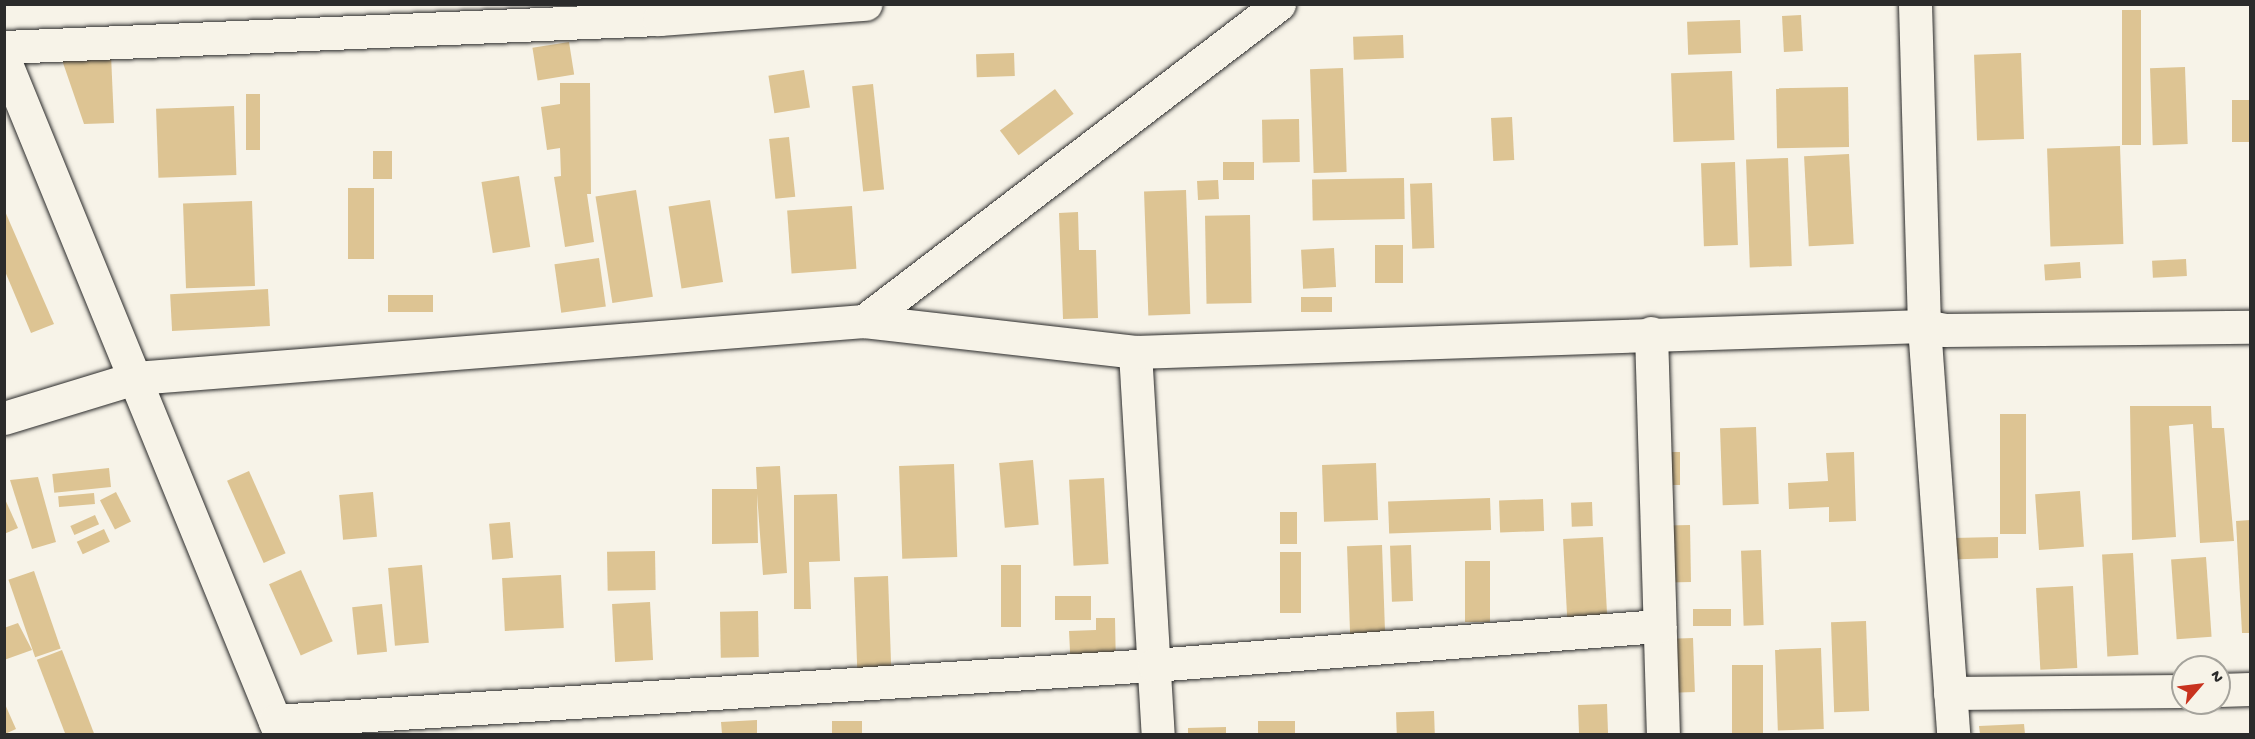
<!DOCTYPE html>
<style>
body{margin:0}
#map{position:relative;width:2255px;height:739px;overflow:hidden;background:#f7f3e8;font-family:"Gochi Hand",sans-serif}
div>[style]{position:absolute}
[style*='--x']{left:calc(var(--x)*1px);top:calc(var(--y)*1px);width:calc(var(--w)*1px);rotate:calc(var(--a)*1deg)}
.building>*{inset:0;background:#ddc493;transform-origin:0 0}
.roads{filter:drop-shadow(0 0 2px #2b2b2b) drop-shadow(0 0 2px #2b2b2b)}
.street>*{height:33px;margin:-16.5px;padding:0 16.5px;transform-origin:16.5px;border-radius:16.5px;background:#f7f3e8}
span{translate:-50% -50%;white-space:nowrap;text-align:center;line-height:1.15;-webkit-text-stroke:4.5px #f7f3e8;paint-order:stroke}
.frame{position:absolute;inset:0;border:6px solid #2b2b2b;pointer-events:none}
.north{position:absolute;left:2171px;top:655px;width:60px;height:60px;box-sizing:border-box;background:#f7f3e8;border:2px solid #a5a39c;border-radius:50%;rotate:62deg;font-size:16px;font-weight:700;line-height:24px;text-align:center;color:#2b2b2b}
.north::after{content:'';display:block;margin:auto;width:21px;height:27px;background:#c8321e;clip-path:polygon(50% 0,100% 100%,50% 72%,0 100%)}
</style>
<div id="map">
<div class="building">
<i style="left:2122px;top:10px;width:19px;height:135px"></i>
<i style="left:1801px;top:15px;width:36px;height:19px;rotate:87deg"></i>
<i style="left:1740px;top:20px;width:33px;height:53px;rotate:88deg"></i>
<i style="left:1403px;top:35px;width:23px;height:50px;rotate:88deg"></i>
<i style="left:569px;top:42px;width:33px;height:37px;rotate:81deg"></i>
<i style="left:1014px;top:53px;width:23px;height:38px;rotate:88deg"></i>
<i style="left:2021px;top:53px;width:86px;height:47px;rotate:88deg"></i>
<i style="clip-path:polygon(111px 55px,114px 123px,84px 124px,62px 60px)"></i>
<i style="left:2185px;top:67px;width:77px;height:35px;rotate:88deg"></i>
<i style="left:1343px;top:68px;width:104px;height:33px;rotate:88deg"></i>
<i style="left:804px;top:70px;width:38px;height:36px;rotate:81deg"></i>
<i style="left:1732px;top:71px;width:69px;height:61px;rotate:88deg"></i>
<i style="clip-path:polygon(560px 83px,590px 83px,591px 194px,587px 194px,594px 242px,565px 247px,554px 177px,561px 176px,560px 148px,547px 150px,541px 107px,560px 104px)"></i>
<i style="left:873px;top:84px;width:106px;height:21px;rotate:84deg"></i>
<i style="left:1848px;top:87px;width:60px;height:72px;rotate:89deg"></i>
<i style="left:1055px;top:89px;width:31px;height:69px;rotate:53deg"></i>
<i style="left:246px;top:94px;width:14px;height:56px"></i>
<i style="left:2232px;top:100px;width:18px;height:42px"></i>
<i style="left:234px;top:106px;width:69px;height:78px;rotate:88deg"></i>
<i style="left:1512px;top:117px;width:43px;height:21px;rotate:87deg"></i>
<i style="left:1299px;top:119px;width:43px;height:37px;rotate:89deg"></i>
<i style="left:789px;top:137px;width:60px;height:20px;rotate:84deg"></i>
<i style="left:2120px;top:146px;width:98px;height:73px;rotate:88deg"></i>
<i style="left:373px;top:151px;width:19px;height:28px"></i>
<i style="left:1849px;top:154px;width:90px;height:45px;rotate:87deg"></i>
<i style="left:1788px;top:158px;width:108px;height:42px;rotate:88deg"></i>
<i style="left:1254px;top:162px;width:18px;height:31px;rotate:90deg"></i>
<i style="left:1735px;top:162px;width:83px;height:34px;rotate:88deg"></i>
<i style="left:519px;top:176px;width:72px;height:38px;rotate:81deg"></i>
<i style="left:1404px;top:178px;width:41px;height:92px;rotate:89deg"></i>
<i style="left:1218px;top:180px;width:19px;height:21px;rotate:87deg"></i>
<i style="left:1432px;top:183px;width:65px;height:22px;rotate:88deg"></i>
<i style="left:348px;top:188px;width:26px;height:71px"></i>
<i style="left:636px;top:190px;width:108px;height:41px;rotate:81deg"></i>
<i style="left:1186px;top:190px;width:124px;height:42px;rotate:88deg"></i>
<i style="left:710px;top:200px;width:83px;height:42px;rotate:81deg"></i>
<i style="left:252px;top:201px;width:85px;height:69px;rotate:88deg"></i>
<i style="left:852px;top:206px;width:63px;height:65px;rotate:86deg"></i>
<i style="clip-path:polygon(4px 209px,54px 324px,31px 333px,4px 269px)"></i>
<i style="clip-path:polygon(1078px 212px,1079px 250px,1096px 250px,1098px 318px,1063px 319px,1059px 213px)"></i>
<i style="left:1250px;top:215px;width:88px;height:45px;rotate:89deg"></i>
<i style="left:1375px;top:245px;width:28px;height:38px"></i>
<i style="left:1334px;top:248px;width:39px;height:33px;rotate:87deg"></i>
<i style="left:599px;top:258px;width:49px;height:45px;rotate:82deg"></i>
<i style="left:2186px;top:259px;width:17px;height:34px;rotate:87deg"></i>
<i style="left:2080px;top:262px;width:16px;height:36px;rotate:86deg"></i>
<i style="left:268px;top:289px;width:37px;height:98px;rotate:87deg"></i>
<i style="left:388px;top:295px;width:45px;height:17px"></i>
<i style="left:1332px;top:297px;width:15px;height:31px;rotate:90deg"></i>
<i style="clip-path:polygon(2130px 406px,2211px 406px,2212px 428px,2224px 428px,2234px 541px,2200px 543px,2193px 424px,2169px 426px,2176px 537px,2132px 540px)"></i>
<i style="left:2000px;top:414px;width:26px;height:120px"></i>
<i style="left:1756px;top:427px;width:77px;height:36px;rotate:88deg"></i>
<i style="left:1664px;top:452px;width:16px;height:33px"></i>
<i style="clip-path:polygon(1854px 452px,1856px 521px,1829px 522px,1829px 507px,1789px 509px,1788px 483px,1828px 481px,1826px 453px)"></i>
<i style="left:1033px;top:460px;width:65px;height:34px;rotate:85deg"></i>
<i style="left:1376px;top:463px;width:57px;height:54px;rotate:88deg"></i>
<i style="left:954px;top:464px;width:93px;height:55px;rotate:88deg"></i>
<i style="clip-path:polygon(780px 466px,787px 573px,763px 575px,757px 494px,758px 543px,712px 544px,712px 489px,757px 489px,756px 467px)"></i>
<i style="left:109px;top:468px;width:19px;height:57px;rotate:84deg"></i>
<i style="left:249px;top:471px;width:90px;height:24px;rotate:66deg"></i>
<i style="clip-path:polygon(38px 477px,56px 542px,32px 549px,10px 480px)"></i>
<i style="left:1104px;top:478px;width:86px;height:35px;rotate:87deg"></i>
<i style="left:2080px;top:491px;width:56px;height:45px;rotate:86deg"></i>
<i style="left:116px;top:492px;width:33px;height:18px;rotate:63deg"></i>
<i style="left:373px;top:492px;width:45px;height:34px;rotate:85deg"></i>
<i style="left:94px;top:493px;width:11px;height:36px;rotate:85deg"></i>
<i style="clip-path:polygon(837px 494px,840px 561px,809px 562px,811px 609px,794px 609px,794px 495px)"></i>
<i style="clip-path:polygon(4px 497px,18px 528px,4px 534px)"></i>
<i style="left:1490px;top:498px;width:32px;height:102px;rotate:88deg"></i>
<i style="left:1543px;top:499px;width:32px;height:44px;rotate:88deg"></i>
<i style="left:1592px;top:502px;width:24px;height:21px;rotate:88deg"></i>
<i style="left:1280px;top:512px;width:17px;height:32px"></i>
<i style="left:95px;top:515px;width:10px;height:27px;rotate:66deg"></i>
<i style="clip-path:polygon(2250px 520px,2250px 633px,2242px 633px,2236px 521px)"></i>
<i style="left:510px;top:522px;width:36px;height:21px;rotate:85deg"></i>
<i style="left:1690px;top:525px;width:57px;height:23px;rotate:89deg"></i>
<i style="left:104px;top:529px;width:14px;height:30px;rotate:65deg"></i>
<i style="left:1603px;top:537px;width:97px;height:40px;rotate:87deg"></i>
<i style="clip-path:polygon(1998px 537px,1998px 558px,1937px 560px,1953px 538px)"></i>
<i style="left:1382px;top:545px;width:94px;height:35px;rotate:88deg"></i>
<i style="left:1411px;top:545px;width:56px;height:21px;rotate:88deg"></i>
<i style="left:1761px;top:550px;width:75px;height:20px;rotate:88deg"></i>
<i style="left:655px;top:551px;width:39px;height:48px;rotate:89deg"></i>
<i style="left:1280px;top:552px;width:21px;height:61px"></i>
<i style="left:2133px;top:553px;width:102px;height:31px;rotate:87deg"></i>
<i style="left:2206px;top:557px;width:80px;height:35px;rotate:86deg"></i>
<i style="left:1465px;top:561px;width:25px;height:61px"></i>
<i style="left:422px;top:565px;width:78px;height:34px;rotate:85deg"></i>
<i style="left:1001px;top:565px;width:20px;height:62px"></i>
<i style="left:301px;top:570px;width:78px;height:35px;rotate:66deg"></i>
<i style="left:34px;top:571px;width:82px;height:27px;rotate:71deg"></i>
<i style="left:561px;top:575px;width:53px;height:59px;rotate:87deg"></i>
<i style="left:888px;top:576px;width:103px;height:34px;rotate:88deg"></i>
<i style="left:2073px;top:586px;width:82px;height:37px;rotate:87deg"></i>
<i style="left:1091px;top:596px;width:24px;height:36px;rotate:90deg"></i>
<i style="left:650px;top:602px;width:58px;height:38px;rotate:87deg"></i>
<i style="left:382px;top:604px;width:48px;height:30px;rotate:84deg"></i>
<i style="left:1731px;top:609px;width:17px;height:38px;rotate:90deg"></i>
<i style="left:758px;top:611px;width:46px;height:38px;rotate:89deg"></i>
<i style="clip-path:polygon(1096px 618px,1115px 618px,1116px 671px,1071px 672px,1069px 631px,1096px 630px)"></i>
<i style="left:1866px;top:621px;width:90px;height:35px;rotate:88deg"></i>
<i style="clip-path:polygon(18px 623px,32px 650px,4px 660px,4px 628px)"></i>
<i style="left:1693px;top:638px;width:54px;height:22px;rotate:88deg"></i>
<i style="left:1821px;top:648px;width:81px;height:46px;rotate:88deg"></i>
<i style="left:62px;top:650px;width:90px;height:27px;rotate:69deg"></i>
<i style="left:1732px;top:665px;width:31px;height:69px"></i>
<i style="clip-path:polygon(4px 702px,16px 729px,5px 734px,4px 734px)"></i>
<i style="left:1607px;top:704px;width:30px;height:29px;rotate:88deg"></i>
<i style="left:1434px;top:711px;width:23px;height:38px;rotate:88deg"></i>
<i style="clip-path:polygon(757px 720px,757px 734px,722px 734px,721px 722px)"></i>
<i style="left:862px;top:721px;width:13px;height:30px;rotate:90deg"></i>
<i style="left:1295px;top:721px;width:13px;height:37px;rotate:90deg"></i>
<i style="clip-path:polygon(2024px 724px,2025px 734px,1980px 734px,1979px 726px)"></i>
<i style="clip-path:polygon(1226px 727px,1226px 734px,1188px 734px,1188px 728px)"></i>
</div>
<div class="roads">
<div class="street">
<i style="--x:1915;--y:4;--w:322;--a:88.4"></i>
<i style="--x:1924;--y:326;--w:409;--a:85.9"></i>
<i style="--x:4;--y:47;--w:656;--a:-2.45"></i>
<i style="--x:659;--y:19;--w:207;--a:-4.2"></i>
<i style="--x:4;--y:59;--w:729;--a:67.76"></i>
<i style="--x:864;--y:321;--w:522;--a:-37.37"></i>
<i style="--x:1651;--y:333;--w:401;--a:88.3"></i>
<i style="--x:1135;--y:352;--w:383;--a:86.6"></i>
<i style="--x:4;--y:418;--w:137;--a:-17"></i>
<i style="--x:135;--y:378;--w:731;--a:-4.47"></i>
<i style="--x:864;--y:321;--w:273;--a:6.5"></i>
<i style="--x:1135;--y:352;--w:789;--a:-1.89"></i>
<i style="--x:1924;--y:326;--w:20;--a:11"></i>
<i style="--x:1944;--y:330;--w:306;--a:-0.6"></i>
<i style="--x:2219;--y:690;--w:31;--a:-2"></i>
<i style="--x:1950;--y:693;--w:233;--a:-0.5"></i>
<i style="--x:275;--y:721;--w:881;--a:-3.65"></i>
<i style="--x:1154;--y:665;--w:507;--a:-4.42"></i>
</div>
</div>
<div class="frame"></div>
<div class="north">N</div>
</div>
